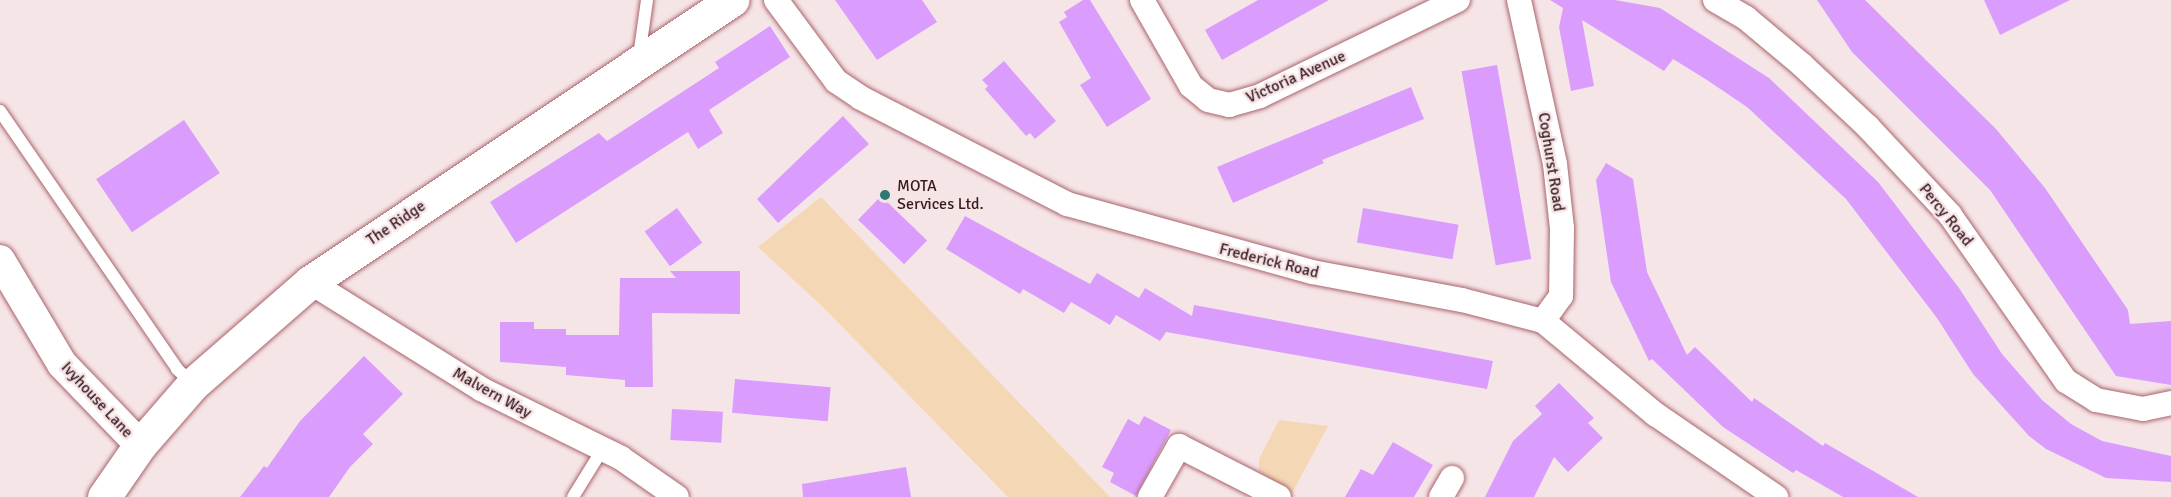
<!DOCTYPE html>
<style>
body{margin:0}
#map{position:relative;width:2171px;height:497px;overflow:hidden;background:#f6e5e7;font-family:Signika,sans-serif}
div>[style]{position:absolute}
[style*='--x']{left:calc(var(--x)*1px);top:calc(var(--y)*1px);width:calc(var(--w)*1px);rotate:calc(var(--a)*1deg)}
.green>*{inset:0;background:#f4d7b5}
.building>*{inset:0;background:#da9dfe;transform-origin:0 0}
.roads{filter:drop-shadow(0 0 2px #a9646c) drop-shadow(0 0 2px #a9646c)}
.service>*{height:12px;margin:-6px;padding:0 6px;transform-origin:6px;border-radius:6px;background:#fff}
.minor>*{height:24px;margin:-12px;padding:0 12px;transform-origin:12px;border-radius:12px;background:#fff}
.tertiary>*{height:30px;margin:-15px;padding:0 15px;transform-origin:15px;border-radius:15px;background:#fff}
.secondary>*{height:33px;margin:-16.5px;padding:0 16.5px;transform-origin:16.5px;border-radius:16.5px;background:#fff}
.dots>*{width:16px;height:16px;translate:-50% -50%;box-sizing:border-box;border:3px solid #f6e5e7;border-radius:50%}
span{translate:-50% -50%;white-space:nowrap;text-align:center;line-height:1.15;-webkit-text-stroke:5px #f6e5e7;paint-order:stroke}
.street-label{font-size:16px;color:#381b1f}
.poi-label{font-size:16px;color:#381b1f}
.left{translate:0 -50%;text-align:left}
</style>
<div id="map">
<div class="green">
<i style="clip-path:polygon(821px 197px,897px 276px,1110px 497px,1008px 497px,823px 307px,758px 247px)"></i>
<i style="clip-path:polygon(1279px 420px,1328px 426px,1292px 493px,1259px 471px,1259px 459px)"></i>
</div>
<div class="building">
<i style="clip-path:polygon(835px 0,922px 0,937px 22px,877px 60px)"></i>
<i style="clip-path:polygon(1083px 0,1090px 0,1151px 99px,1107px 127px,1080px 85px,1091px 78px,1059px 22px,1067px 17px,1064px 12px)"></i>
<i style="clip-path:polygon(1258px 0,1329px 0,1222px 60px,1205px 30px)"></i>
<i style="clip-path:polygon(1550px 0,1615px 0,1660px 8px,1769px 78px,1878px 182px,1959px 288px,2002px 354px,2042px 400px,2071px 424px,2102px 441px,2171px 456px,2171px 482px,2106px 478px,2046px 449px,2029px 436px,1973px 374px,1937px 318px,1846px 199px,1747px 107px,1707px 80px,1673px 59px,1664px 71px,1582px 20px,1594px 86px,1571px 91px,1559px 27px,1563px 8px)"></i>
<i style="clip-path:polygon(1817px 0,1865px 0,1996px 129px,2045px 188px,2128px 310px,2130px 324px,2171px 321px,2171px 385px,2116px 376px,1990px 190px,1852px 52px)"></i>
<i style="clip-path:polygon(1984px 0,2070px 0,2000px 35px)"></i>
<i style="clip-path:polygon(770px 26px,790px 57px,709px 110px,723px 133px,698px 149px,688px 132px,516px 243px,490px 202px,599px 133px,607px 141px,719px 68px,715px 62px)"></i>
<i style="clip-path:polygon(1004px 61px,1056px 121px,1035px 139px,1030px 133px,1026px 136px,985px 89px,988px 86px,982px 80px)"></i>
<i style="left:1497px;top:65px;width:197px;height:36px;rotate:80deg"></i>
<i style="clip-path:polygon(1411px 87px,1424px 119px,1322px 160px,1324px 163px,1233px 203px,1217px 167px)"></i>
<i style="clip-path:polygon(843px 116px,869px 144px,778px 223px,757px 199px)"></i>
<i style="left:184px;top:120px;width:64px;height:106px;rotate:56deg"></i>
<i style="clip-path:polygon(1606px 163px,1633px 179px,1647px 272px,1687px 355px,1695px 347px,1752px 402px,1754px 398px,1823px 446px,1825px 443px,1918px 497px,1843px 497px,1796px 470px,1793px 473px,1723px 427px,1652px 359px,1649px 361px,1611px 282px,1596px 180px)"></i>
<i style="left:881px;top:196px;width:64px;height:33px;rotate:44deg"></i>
<i style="left:677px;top:208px;width:43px;height:40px;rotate:54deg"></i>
<i style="left:1363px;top:208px;width:97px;height:35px;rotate:10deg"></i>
<i style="clip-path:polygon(965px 216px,1090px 284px,1097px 273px,1139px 298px,1145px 288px,1192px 316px,1194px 305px,1493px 361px,1487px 389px,1166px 332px,1160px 341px,1116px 315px,1110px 325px,1071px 302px,1064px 313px,1023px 289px,1020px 294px,946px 249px)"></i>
<i style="clip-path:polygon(670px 271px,740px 271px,740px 314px,652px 313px,653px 387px,625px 387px,625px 380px,566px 375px,566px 367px,500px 362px,500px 322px,534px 322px,534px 329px,566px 329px,566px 335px,619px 335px,620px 278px,676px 278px)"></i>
<i style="clip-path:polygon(364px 356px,403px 394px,363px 434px,373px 444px,350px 467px,329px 497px,240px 497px,264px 466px,267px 468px,300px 421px)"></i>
<i style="left:735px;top:379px;width:96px;height:34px;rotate:5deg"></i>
<i style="clip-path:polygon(1559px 383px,1594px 418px,1588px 423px,1603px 438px,1568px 472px,1554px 457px,1534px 497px,1485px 497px,1513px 441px,1542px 414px,1535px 406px)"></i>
<i style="left:672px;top:409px;width:51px;height:31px;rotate:3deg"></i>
<i style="clip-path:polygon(1144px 416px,1171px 430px,1136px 496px,1110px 482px,1114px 473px,1102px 467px,1128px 419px,1139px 425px)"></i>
<i style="clip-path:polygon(1393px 442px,1433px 465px,1414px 497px,1345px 497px,1361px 469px,1373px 475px)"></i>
<i style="clip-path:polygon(906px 467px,911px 497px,803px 497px,802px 484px)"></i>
</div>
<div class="roads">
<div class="service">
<i style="--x:639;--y:57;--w:58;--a:-82"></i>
<i style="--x:0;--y:111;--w:313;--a:55.5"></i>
<i style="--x:177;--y:369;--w:21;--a:43"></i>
<i style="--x:573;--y:497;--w:55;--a:-58.3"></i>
</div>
<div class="minor">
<i style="--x:776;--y:0;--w:101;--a:53.5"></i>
<i style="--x:836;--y:81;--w:30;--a:34"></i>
<i style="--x:861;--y:98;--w:232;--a:27.2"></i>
<i style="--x:1067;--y:204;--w:254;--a:15.5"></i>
<i style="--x:1312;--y:272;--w:153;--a:10.6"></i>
<i style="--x:1462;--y:300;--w:84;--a:14.5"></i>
<i style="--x:1543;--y:321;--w:146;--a:39.7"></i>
<i style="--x:1655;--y:414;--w:147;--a:34.4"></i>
<i style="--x:1142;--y:0;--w:99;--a:60.3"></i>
<i style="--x:1191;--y:86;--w:22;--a:39"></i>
<i style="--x:1208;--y:100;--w:22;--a:13"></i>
<i style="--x:1229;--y:105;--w:32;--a:-16"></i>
<i style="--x:1260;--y:96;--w:220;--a:-25.9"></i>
<i style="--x:1519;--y:0;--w:168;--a:77.6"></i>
<i style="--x:1555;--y:164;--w:64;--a:83.8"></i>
<i style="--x:1562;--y:228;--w:68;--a:90.8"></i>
<i style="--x:1561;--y:296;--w:31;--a:126"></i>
<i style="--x:1715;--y:0;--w:36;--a:30"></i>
<i style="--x:1746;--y:18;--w:73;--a:40"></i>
<i style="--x:1802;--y:65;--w:91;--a:43.2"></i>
<i style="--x:1868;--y:127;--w:120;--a:47"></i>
<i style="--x:1950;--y:215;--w:203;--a:55.1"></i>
<i style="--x:2066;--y:381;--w:36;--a:32"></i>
<i style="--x:2096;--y:400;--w:48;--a:10.8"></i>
<i style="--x:2143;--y:409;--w:29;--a:-12"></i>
<i style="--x:310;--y:282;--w:202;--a:32"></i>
<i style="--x:481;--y:389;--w:156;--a:26.2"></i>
<i style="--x:621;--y:458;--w:68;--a:34.9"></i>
<i style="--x:1150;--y:497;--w:59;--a:-60.4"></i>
<i style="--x:1179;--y:446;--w:112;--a:27"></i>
<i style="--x:1441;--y:497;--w:22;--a:-60"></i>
</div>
<div class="tertiary">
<i style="--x:0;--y:260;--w:121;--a:59.2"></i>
<i style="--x:62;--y:364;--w:112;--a:46.1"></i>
</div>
<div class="secondary">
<i style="--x:104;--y:497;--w:63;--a:-55.3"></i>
<i style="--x:140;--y:445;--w:81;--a:-49"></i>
<i style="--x:193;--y:384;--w:155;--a:-41.1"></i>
<i style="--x:310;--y:282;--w:508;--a:-33.75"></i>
</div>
</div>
<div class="dots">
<i style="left:885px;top:195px;background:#2e7875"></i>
</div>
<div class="street-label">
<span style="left:1296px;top:77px;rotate:-24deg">Victoria Avenue</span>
<span style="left:1551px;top:162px;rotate:81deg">Coghurst Road</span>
<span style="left:1946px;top:215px;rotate:51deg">Percy Road</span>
<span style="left:396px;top:223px;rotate:-34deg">The Ridge</span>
<span style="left:1269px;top:261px;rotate:14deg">Frederick Road</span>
<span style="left:492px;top:393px;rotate:29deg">Malvern Way</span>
<span style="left:97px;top:400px;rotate:47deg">Ivyhouse Lane</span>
</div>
<div class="poi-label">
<span class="left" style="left:897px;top:195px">MOTA<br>Services Ltd.</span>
</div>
</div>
